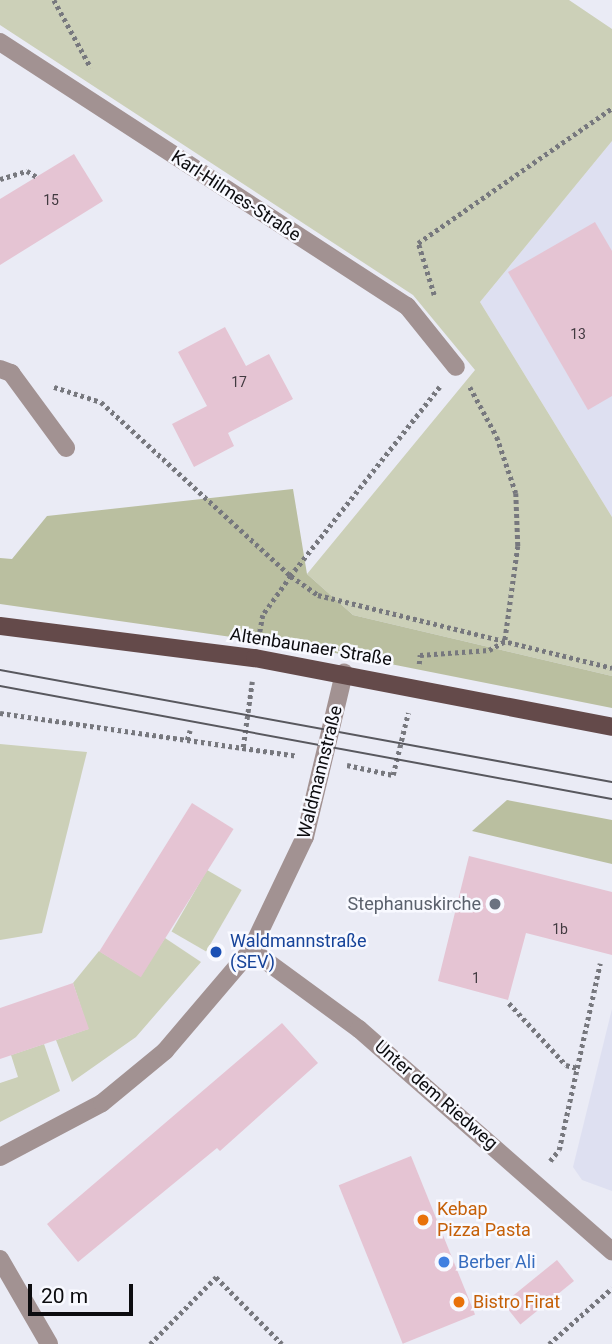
<!DOCTYPE html>
<meta charset="utf-8">
<style>
body{margin:0}
#map{position:relative;width:612px;height:1344px;overflow:hidden;background:#eaebf5;font-family:Roboto,sans-serif}
div>[style]{position:absolute}
[style*='--x']{left:calc(var(--x)*1px);top:calc(var(--y)*1px);width:calc(var(--w)*1px);rotate:calc(var(--a)*1deg)}
.built>*{inset:0;background:#dee0f1}
.green>*{inset:0;background:#ccd0b8;transform-origin:0 0}
.forest>*{inset:0;background:#babfa0}
.building>*{inset:0;background:#e5c4d3;transform-origin:0 0}
.path>*{height:4.5px;margin-top:-2.25px;transform-origin:0;background:repeating-linear-gradient(90deg,#77787e 0 3.5px,transparent 0 7px)}
.minor>*{height:18px;margin:-9px;padding:0 9px;transform-origin:9px;border-radius:9px;background:#a29292}
.major>*{height:18px;margin:-9px;padding:0 9px;transform-origin:9px;border-radius:9px;background:#644a4a}
.tram>*{height:2px;margin:-1px;padding:0 1px;transform-origin:1px;border-radius:1px;background:#58585e}
.dots>*{width:19px;height:19px;translate:-50% -50%;box-sizing:border-box;border:4px solid #f8f9ff;border-radius:50%}
span{translate:-50% -50%;white-space:nowrap;text-align:center;line-height:1.15;-webkit-text-stroke:5px #f8f9ff;paint-order:stroke}
.number-label{font-size:14px;color:#423a40}
.number-label span{-webkit-text-stroke-width:0}
.street-label{font-size:18px;color:#0c0c0f}
.worship-label{font-size:18px;color:#5b616d}
.right{translate:-100% -50%;text-align:right}
.transit-label{font-size:18px;color:#164399}
.left{translate:0 -50%;text-align:left}
.food-label{font-size:18px;color:#c56008}
.shop-label{font-size:18px;color:#366cbe}
.scale{position:absolute;left:28px;top:1284px;width:105px;height:32px;box-sizing:border-box;border:4px solid #0c0c0f;border-top:0;padding-left:9px;font-size:21px;line-height:24px;white-space:nowrap;color:#0c0c0f;-webkit-text-stroke:5px #f8f9ff;paint-order:stroke}
</style>
<div id="map">
<div class="built">
<i style="clip-path:polygon(612px 141px,612px 517px,480px 302px)"></i>
<i style="clip-path:polygon(612px 1009px,612px 1191px,582px 1180px,573px 1167px)"></i>
</div>
<div class="green">
<i style="clip-path:polygon(0 0,569px 0,612px 29px,612px 141px,480px 302px,612px 517px,612px 676px,353px 615px,307px 574px,475px 370px,413px 295px,0 25px)"></i>
<i style="clip-path:polygon(0 744px,87px 752px,42px 933px,0 940px)"></i>
<i style="left:207px;top:870px;width:40px;height:71px;rotate:30deg"></i>
<i style="clip-path:polygon(165px 938px,201px 962px,136px 1037px,72px 1082px,56px 1040px,88px 1029px,73px 983px,99px 951px,140px 976px)"></i>
<i style="clip-path:polygon(44px 1044px,60px 1091px,0 1122px,0 1083px,18px 1077px,11px 1055px)"></i>
</div>
<div class="forest">
<i style="clip-path:polygon(293px 489px,307px 574px,353px 615px,612px 676px,612px 708px,315px 649px,0 604px,0 558px,12px 559px,47px 516px)"></i>
<i style="clip-path:polygon(507px 800px,612px 820px,612px 864px,472px 831px)"></i>
</div>
<div class="building">
<i style="clip-path:polygon(74px 154px,103px 201px,0 265px,0 199px)"></i>
<i style="clip-path:polygon(595px 222px,612px 251px,612px 396px,588px 410px,508px 272px)"></i>
<i style="clip-path:polygon(225px 327px,246px 366px,269px 354px,293px 399px,228px 433px,234px 446px,194px 467px,172px 424px,207px 406px,178px 352px)"></i>
<i style="left:192px;top:803px;width:49px;height:175px;rotate:32deg"></i>
<i style="clip-path:polygon(469px 856px,612px 892px,612px 955px,526px 933px,508px 1000px,438px 981px)"></i>
<i style="clip-path:polygon(73px 983px,89px 1029px,0 1059px,0 1008px)"></i>
<i style="clip-path:polygon(282px 1023px,318px 1063px,220px 1151px,217px 1148px,78px 1262px,47px 1224px)"></i>
<i style="left:411px;top:1156px;width:171px;height:78px;rotate:68deg"></i>
<i style="left:557px;top:1260px;width:27px;height:69px;rotate:51deg"></i>
</div>
<div class="path">
<i style="--x:54;--y:0;--w:77;--a:61.4"></i>
<i style="--x:0;--y:179;--w:28;--a:-17"></i>
<i style="--x:27;--y:171;--w:12;--a:31"></i>
<i style="--x:434;--y:295;--w:54;--a:-107.1"></i>
<i style="--x:418;--y:243;--w:236;--a:-34.8"></i>
<i style="--x:54;--y:387;--w:49;--a:17.7"></i>
<i style="--x:101;--y:402;--w:258;--a:42.5"></i>
<i style="--x:291;--y:576;--w:48;--a:125.7"></i>
<i style="--x:263;--y:615;--w:17;--a:100"></i>
<i style="--x:440;--y:387;--w:241;--a:128.3"></i>
<i style="--x:291;--y:576;--w:33;--a:35"></i>
<i style="--x:318;--y:595;--w:303;--a:13.9"></i>
<i style="--x:470;--y:387;--w:57;--a:61.6"></i>
<i style="--x:497;--y:437;--w:59;--a:71.3"></i>
<i style="--x:516;--y:493;--w:53;--a:87.8"></i>
<i style="--x:518;--y:546;--w:96;--a:97.8"></i>
<i style="--x:419;--y:664;--w:9;--a:-84"></i>
<i style="--x:420;--y:655;--w:69;--a:-4.1"></i>
<i style="--x:489;--y:650;--w:18;--a:-29"></i>
<i style="--x:0;--y:713;--w:300;--a:8.2"></i>
<i style="--x:187;--y:740;--w:10;--a:-73"></i>
<i style="--x:243;--y:747;--w:66;--a:-82.1"></i>
<i style="--x:347;--y:765;--w:47;--a:12.3"></i>
<i style="--x:393;--y:775;--w:64;--a:-76.4"></i>
<i style="--x:509;--y:1003;--w:84;--a:47.4"></i>
<i style="--x:566;--y:1065;--w:11;--a:15"></i>
<i style="--x:550;--y:1161;--w:14;--a:-51"></i>
<i style="--x:559;--y:1150;--w:191;--a:-77.6"></i>
<i style="--x:150;--y:1344;--w:94;--a:-45.4"></i>
<i style="--x:216;--y:1277;--w:94;--a:45.4"></i>
<i style="--x:549;--y:1344;--w:84;--a:-41.6"></i>
</div>
<div class="minor">
<i style="--x:0;--y:42;--w:485;--a:33"></i>
<i style="--x:407;--y:306;--w:78;--a:51.2"></i>
<i style="--x:0;--y:369;--w:12;--a:20"></i>
<i style="--x:11;--y:373;--w:93;--a:53.7"></i>
<i style="--x:251;--y:950;--w:134;--a:36.2"></i>
<i style="--x:359;--y:1029;--w:337;--a:41.3"></i>
<i style="--x:0;--y:1157;--w:115;--a:-27.9"></i>
<i style="--x:102;--y:1103;--w:82;--a:-39.5"></i>
<i style="--x:165;--y:1051;--w:133;--a:-49.6"></i>
<i style="--x:251;--y:950;--w:125;--a:-64.5"></i>
<i style="--x:305;--y:837;--w:169;--a:-76.6"></i>
<i style="--x:0;--y:1259;--w:98;--a:60"></i>
</div>
<div class="major">
<i style="--x:0;--y:626;--w:257;--a:7.2"></i>
<i style="--x:255;--y:658;--w:364;--a:10.9"></i>
</div>
<div class="tram">
<i style="--x:0;--y:670;--w:622;--a:10.37"></i>
<i style="--x:0;--y:686;--w:622;--a:10.46"></i>
</div>
<div class="dots">
<i style="left:495px;top:904px;background:#6b7280"></i>
<i style="left:216px;top:952px;background:#1a4fb4"></i>
<i style="left:423px;top:1220px;background:#e8710a"></i>
<i style="left:444px;top:1262px;background:#3f7fe0"></i>
<i style="left:459px;top:1302px;background:#e8710a"></i>
</div>
<div class="number-label">
<span style="left:51px;top:200px">15</span>
<span style="left:578px;top:334px">13</span>
<span style="left:239px;top:382px">17</span>
<span style="left:560px;top:929px">1b</span>
<span style="left:476px;top:978px">1</span>
</div>
<div class="street-label">
<span style="left:236px;top:196px;rotate:33deg">Karl-Hilmes-Straße</span>
<span style="left:311px;top:647px;rotate:9deg">Altenbaunaer Straße</span>
<span style="left:320px;top:772px;rotate:-76deg">Waldmannstraße</span>
<span style="left:436px;top:1095px;rotate:41deg">Unter dem Riedweg</span>
</div>
<div class="worship-label">
<span class="right" style="left:481px;top:904px">Stephanuskirche</span>
</div>
<div class="transit-label">
<span class="left" style="left:230px;top:952px">Waldmannstraße<br>(SEV)</span>
</div>
<div class="food-label">
<span class="left" style="left:437px;top:1220px">Kebap<br>Pizza Pasta</span>
<span class="left" style="left:473px;top:1302px">Bistro Firat</span>
</div>
<div class="shop-label">
<span class="left" style="left:458px;top:1262px">Berber Ali</span>
</div>
<div class="scale">20 m</div>
</div>
